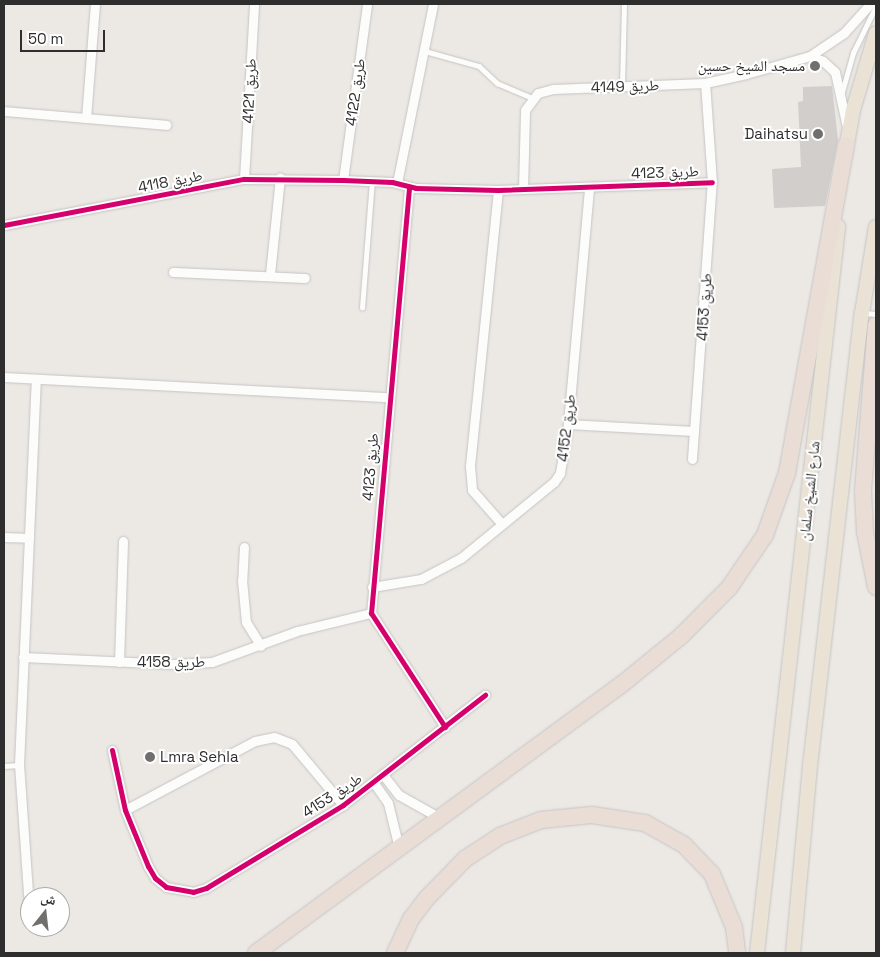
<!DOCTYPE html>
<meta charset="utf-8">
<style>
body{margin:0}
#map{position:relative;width:880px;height:957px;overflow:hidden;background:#ece8e4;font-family:"Space Grotesk","Noto Naskh Arabic",sans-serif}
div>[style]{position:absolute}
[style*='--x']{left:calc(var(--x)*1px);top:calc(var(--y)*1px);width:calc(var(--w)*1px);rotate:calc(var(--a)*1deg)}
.building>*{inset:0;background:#d1cecb}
.roads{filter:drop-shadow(0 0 1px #c5c5c5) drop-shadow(0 0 1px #c5c5c5)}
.lane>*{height:4.5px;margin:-2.25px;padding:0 2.25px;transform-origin:2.25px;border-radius:2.25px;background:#fcfcfb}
.street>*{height:9px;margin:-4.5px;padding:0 4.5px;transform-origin:4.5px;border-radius:4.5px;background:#fcfcfb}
.primary>*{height:14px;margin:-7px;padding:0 7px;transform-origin:7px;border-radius:7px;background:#e9e2d5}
.highway>*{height:16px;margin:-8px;padding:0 8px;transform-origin:8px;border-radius:8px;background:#eaddd6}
.cycleway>*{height:5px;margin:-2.5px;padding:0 2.5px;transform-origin:2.5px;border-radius:2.5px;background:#d6006c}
.dots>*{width:14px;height:14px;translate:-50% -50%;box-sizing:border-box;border:2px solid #fff;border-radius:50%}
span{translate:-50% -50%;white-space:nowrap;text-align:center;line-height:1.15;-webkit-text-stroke:4px #fff;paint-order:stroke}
.poi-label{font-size:15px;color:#2e2e2e}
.right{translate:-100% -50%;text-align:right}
.left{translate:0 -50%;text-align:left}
.street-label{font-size:15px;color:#2e2e2e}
.frame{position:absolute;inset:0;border:5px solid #2e2e2e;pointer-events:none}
.north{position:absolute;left:20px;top:887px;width:50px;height:50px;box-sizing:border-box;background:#fff;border:1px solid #ababab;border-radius:50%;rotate:16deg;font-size:14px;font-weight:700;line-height:20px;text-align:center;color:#2e2e2e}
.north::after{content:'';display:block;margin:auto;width:18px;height:22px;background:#706f6e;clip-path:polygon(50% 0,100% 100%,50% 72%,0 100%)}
.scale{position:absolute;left:20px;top:30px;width:85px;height:22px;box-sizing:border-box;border:2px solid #2e2e2e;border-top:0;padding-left:6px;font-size:15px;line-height:18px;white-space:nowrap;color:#2e2e2e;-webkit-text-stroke:4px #fff;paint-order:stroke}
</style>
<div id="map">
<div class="building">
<i style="clip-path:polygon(832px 86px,838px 140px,825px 206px,774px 208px,772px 169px,801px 167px,798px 102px,803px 101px,803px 87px)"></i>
</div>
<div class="roads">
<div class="lane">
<i style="--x:425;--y:51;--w:56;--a:15.5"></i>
<i style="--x:479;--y:66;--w:25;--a:43"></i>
<i style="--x:497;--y:83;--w:38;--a:23"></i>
<i style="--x:622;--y:86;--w:82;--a:-88.6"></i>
<i style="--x:842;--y:92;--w:41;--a:-74.2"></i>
<i style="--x:853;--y:53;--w:52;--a:-63.9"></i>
<i style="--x:362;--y:308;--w:127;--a:-85.5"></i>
<i style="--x:865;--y:313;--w:11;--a:5"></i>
<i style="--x:4;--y:766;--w:15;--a:-4"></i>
</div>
<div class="street">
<i style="--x:810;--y:56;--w:14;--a:21"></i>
<i style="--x:823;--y:61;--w:16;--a:43"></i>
<i style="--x:835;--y:72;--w:56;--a:77.7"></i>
<i style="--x:4;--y:111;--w:163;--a:4.9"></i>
<i style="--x:86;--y:118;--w:114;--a:-85.5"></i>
<i style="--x:244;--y:179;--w:175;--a:-86.7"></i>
<i style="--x:343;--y:180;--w:178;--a:-82.2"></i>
<i style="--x:397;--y:183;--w:183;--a:-78.6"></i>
<i style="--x:409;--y:188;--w:427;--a:95.1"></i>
<i style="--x:371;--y:613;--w:136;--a:57"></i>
<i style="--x:523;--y:189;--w:79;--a:-88.5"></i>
<i style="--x:525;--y:110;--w:21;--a:-53"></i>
<i style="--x:538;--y:93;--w:16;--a:-15"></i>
<i style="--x:553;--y:89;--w:152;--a:-2.3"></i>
<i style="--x:705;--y:83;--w:42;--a:-12.4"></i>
<i style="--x:746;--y:74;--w:66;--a:-15.7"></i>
<i style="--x:810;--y:56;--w:41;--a:-34.1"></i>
<i style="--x:844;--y:33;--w:39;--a:-48"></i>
<i style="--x:498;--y:190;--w:277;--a:95.8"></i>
<i style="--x:470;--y:466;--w:24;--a:85"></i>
<i style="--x:472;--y:490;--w:45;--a:48.6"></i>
<i style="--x:4;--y:225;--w:244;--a:-10.9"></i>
<i style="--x:244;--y:179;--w:99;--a:0.6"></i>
<i style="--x:343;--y:180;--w:49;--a:2.3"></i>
<i style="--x:392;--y:182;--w:25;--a:14"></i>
<i style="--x:416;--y:188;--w:82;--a:1.4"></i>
<i style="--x:498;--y:190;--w:214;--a:-2.1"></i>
<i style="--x:173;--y:272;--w:132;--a:2.6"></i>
<i style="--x:270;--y:274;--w:97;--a:-84.1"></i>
<i style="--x:4;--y:377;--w:385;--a:3"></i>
<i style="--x:568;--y:424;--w:126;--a:3.2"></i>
<i style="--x:692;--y:459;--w:278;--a:-85.9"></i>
<i style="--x:712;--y:182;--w:99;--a:-94"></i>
<i style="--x:4;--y:537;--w:25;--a:2"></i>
<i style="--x:244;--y:547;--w:33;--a:93"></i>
<i style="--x:242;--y:580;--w:42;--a:84.6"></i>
<i style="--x:246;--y:622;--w:28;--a:58"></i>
<i style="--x:372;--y:587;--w:50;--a:-9.3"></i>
<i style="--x:421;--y:579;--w:45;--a:-27.7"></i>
<i style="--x:461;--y:558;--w:120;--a:-39.3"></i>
<i style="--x:554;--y:482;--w:11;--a:-56"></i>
<i style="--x:560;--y:473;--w:50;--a:-80.7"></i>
<i style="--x:568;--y:424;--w:238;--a:-84.9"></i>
<i style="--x:23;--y:657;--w:151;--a:2.7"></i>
<i style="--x:174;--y:664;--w:38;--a:-3"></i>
<i style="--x:212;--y:662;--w:90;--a:-20"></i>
<i style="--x:297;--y:631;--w:76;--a:-13.7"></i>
<i style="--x:119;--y:662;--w:121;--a:-88.1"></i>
<i style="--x:112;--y:750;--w:61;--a:77.8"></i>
<i style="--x:125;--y:810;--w:61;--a:67.7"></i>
<i style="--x:148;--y:866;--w:14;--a:60"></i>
<i style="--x:155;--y:878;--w:14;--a:39"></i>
<i style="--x:166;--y:887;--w:27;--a:10"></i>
<i style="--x:193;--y:892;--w:14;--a:-17"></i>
<i style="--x:206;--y:888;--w:160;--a:-31.2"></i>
<i style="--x:343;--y:805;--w:180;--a:-37.8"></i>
<i style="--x:384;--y:776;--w:24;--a:52"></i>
<i style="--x:399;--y:795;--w:47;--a:29.3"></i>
<i style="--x:374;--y:783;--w:24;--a:55"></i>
<i style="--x:388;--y:803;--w:46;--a:76.3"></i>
<i style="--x:125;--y:810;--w:147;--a:-28"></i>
<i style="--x:255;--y:741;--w:19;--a:-12"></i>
<i style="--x:274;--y:737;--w:19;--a:21"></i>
<i style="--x:292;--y:744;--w:80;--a:50.1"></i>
<i style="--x:29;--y:907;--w:142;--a:-94"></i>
<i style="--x:19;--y:765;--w:385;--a:-87.5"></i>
</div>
<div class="primary">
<i style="--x:845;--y:155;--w:46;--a:-79.9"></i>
<i style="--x:853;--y:110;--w:80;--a:-73.4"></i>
<i style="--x:757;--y:953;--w:731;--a:-83.63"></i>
<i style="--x:793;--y:953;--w:188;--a:-84.8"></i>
<i style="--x:810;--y:766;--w:456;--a:-83.5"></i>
<i style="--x:862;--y:313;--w:87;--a:-80.8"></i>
</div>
<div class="highway">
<i style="--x:876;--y:325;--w:167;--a:94.5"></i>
<i style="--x:863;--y:491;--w:41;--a:87.2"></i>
<i style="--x:865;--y:532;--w:56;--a:78.7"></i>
<i style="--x:256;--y:953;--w:453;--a:-36.3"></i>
<i style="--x:621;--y:685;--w:77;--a:-39.2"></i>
<i style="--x:681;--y:636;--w:68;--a:-45"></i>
<i style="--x:729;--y:588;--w:64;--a:-55.8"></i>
<i style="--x:765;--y:535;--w:66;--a:-70.5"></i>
<i style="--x:787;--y:473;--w:333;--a:-79.8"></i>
<i style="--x:395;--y:953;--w:38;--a:-65"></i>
<i style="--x:411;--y:919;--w:26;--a:-53"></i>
<i style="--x:427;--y:898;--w:54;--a:-45.7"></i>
<i style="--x:465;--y:859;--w:42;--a:-33.3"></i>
<i style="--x:500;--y:836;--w:44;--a:-21.3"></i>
<i style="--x:541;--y:820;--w:51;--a:-5.6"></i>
<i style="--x:592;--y:815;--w:54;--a:8.6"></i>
<i style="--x:645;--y:823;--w:45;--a:29.4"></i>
<i style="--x:684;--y:845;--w:40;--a:46"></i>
<i style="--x:712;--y:874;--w:57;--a:67.5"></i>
<i style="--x:734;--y:927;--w:26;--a:83"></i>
</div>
</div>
<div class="cycleway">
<i style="--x:409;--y:188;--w:427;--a:95.1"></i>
<i style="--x:371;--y:613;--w:136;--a:57"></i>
<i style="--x:4;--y:225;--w:244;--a:-10.9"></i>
<i style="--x:244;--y:179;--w:99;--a:0.6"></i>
<i style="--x:343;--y:180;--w:49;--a:2.3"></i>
<i style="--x:392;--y:182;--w:25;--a:14"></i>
<i style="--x:416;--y:188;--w:82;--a:1.4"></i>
<i style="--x:498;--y:190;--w:214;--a:-2.1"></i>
<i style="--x:112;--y:750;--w:61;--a:77.8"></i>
<i style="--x:125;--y:810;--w:61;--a:67.7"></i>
<i style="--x:148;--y:866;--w:14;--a:60"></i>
<i style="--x:155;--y:878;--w:14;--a:39"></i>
<i style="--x:166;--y:887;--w:27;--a:10"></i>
<i style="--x:193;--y:892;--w:14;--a:-17"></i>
<i style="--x:206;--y:888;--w:160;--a:-31.2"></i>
<i style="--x:343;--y:805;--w:180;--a:-37.8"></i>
</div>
<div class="dots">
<i style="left:815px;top:66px;background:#706f6e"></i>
<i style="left:818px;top:134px;background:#706f6e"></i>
<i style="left:150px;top:757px;background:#706f6e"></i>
</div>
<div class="poi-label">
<span class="right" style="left:805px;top:66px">مسجد الشيخ حسين</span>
<span class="right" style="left:808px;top:134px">Daihatsu</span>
<span class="left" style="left:160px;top:757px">Lmra Sehla</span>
</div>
<div class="street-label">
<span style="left:625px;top:86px;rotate:-2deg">طريق 4149</span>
<span style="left:249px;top:91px;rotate:-87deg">طريق 4121</span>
<span style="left:355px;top:92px;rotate:-82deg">طريق 4122</span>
<span style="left:665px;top:172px;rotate:-2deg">طريق 4123</span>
<span style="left:170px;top:181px;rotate:-11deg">طريق 4118</span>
<span style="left:704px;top:307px;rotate:-86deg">طريق 4153</span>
<span style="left:566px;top:428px;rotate:-83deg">طريق 4152</span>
<span style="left:370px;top:467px;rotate:-85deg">طريق 4123</span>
<span style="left:809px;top:491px;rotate:-84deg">شارع الشيخ سلمان</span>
<span style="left:171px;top:662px">طريق 4158</span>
<span style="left:332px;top:795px;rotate:-33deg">طريق 4153</span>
</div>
<div class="frame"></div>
<div class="north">ش</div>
<div class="scale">50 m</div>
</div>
